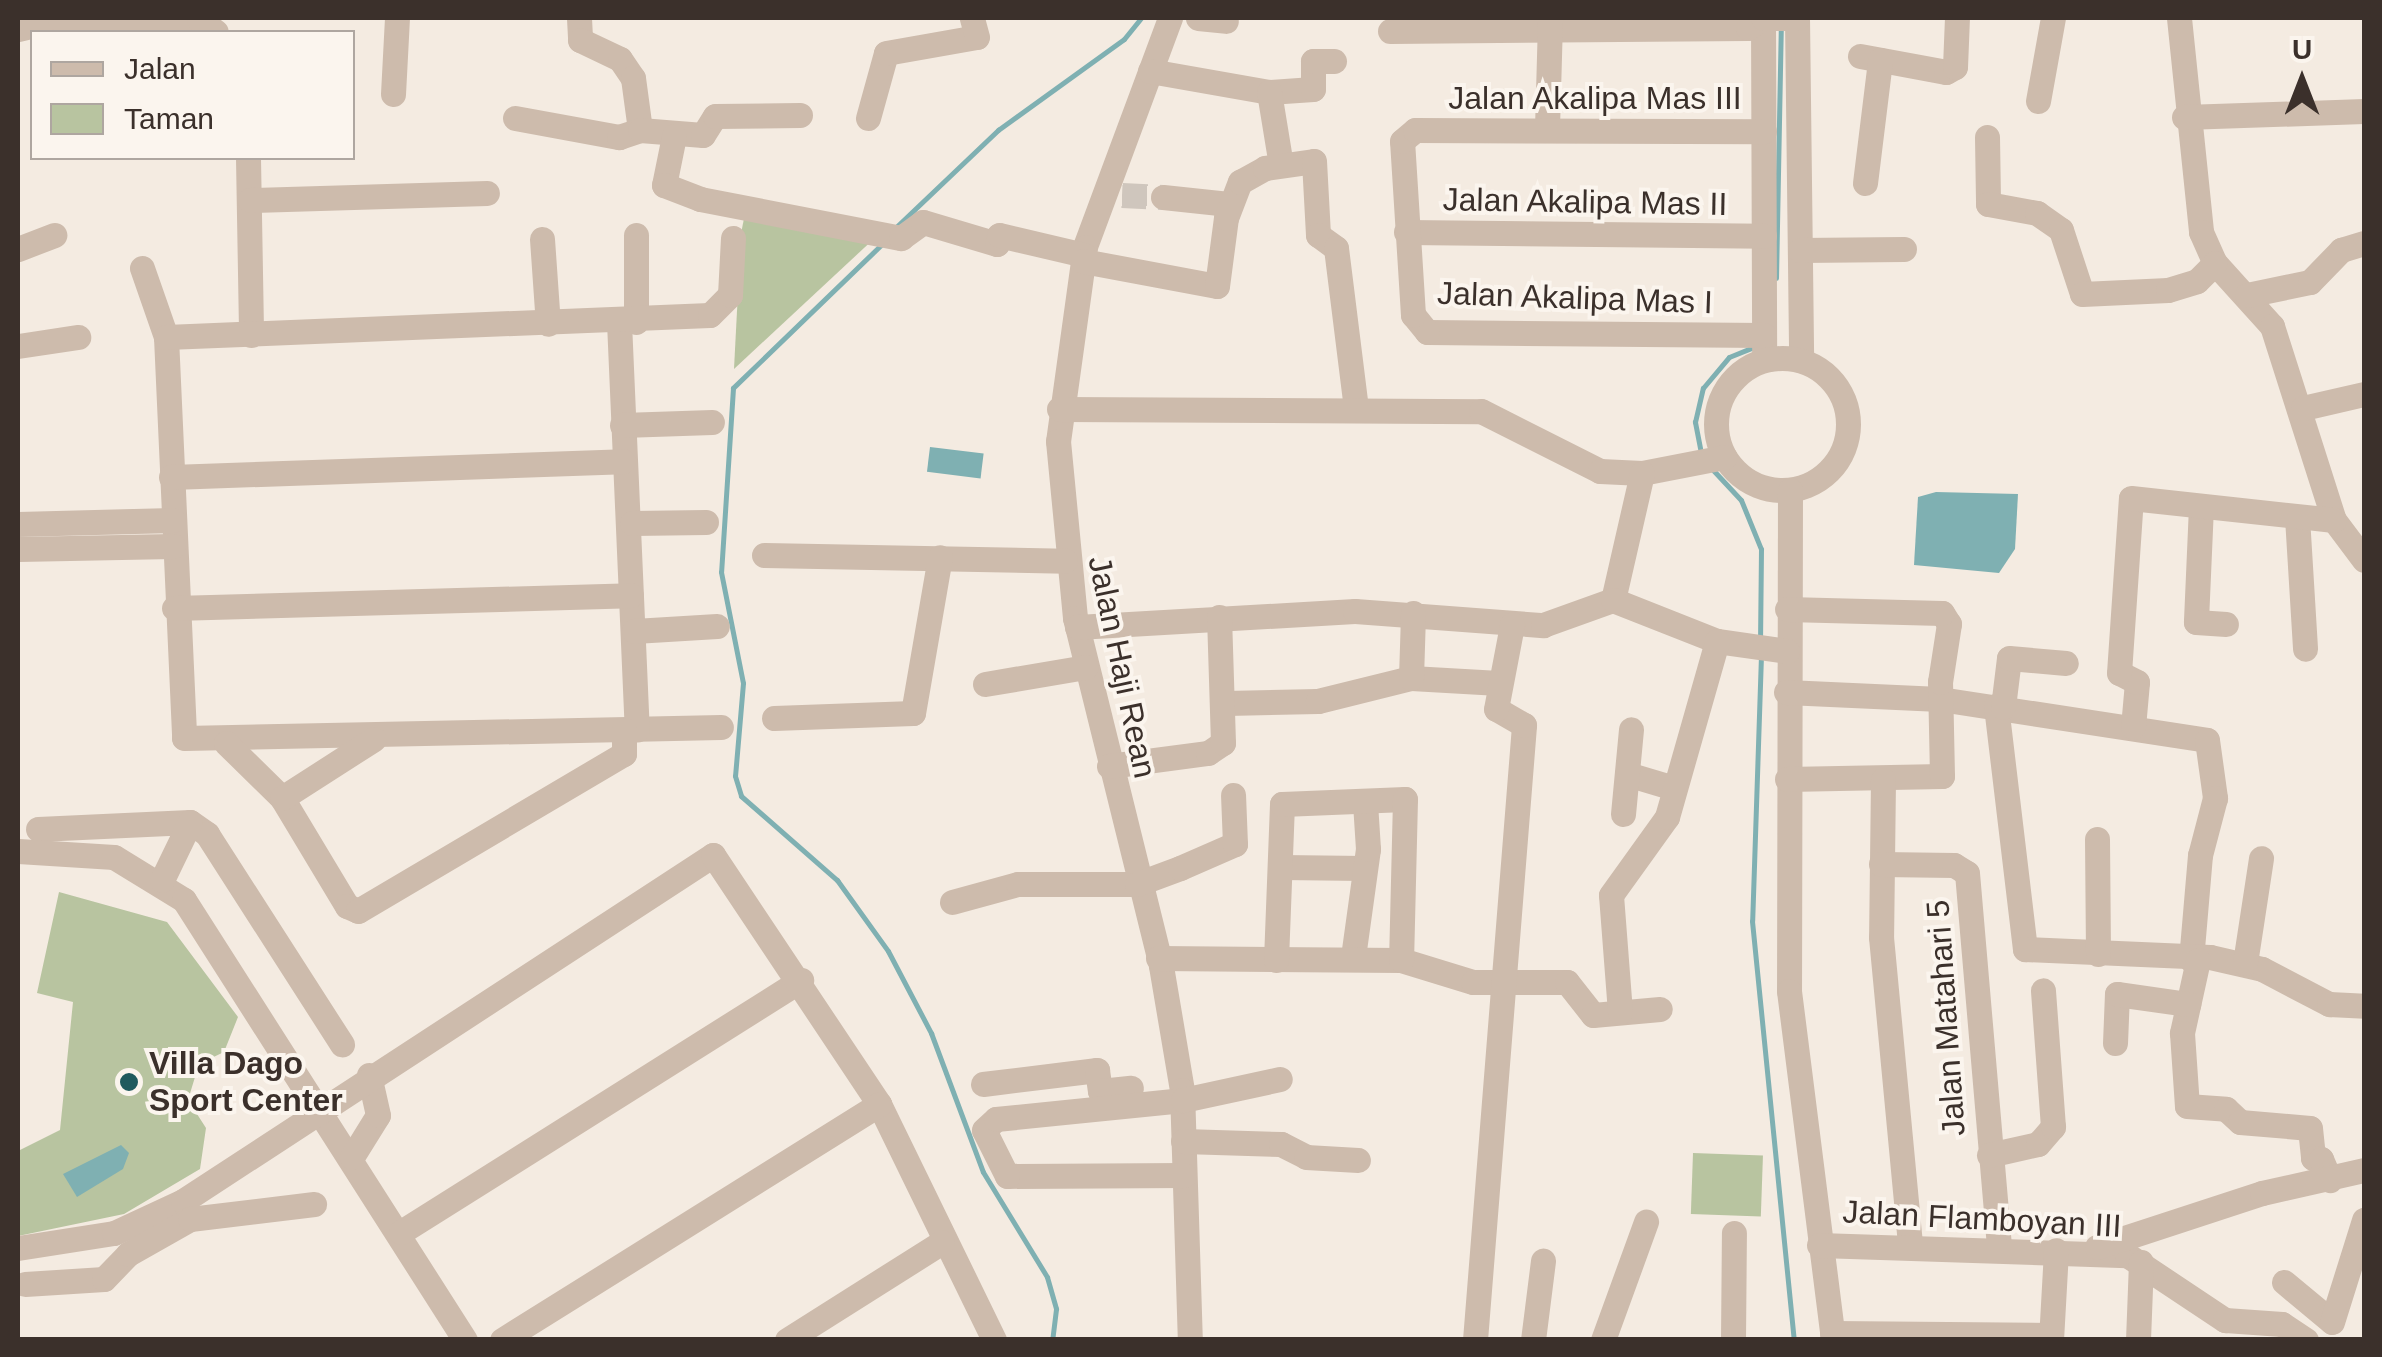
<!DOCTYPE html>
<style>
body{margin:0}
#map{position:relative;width:2382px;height:1357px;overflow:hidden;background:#f4ebe1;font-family:Helvetica,sans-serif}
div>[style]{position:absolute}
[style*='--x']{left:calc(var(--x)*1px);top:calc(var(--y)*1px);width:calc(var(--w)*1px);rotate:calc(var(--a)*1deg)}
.green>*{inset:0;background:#b8c4a0;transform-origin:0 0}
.water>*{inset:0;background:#7fb0b2;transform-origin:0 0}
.stream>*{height:5px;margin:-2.5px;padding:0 2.5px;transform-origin:2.5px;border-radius:2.5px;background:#7fb0b2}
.minor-tunnel>*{height:25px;margin-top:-12.5px;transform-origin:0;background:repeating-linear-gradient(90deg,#cfc6bd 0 25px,transparent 0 37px)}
.minor>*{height:25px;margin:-12.5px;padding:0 12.5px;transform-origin:12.5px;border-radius:12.5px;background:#cdbbac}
.minor>.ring{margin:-12.5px;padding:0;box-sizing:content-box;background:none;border:25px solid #cdbbac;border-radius:50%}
.dots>*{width:28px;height:28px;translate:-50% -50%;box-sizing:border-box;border:5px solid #fbf5ee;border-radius:50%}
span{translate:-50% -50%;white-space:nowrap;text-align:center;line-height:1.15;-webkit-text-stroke:8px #fbf5ee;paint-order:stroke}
.street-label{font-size:32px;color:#3b302b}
.poi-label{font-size:32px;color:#3b302b;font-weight:700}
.left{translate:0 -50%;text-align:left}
.frame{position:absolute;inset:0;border:20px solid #3b302b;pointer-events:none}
.legend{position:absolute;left:30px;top:30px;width:325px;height:130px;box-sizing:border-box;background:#fbf5ee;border:2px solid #aea6a0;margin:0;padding:12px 18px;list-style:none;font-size:30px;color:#3b302b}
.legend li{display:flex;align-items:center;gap:20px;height:50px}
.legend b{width:50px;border:2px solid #aea6a0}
.north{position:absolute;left:2252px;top:30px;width:100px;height:100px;-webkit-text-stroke:8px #fbf5ee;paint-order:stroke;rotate:0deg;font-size:28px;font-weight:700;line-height:40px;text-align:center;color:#3b302b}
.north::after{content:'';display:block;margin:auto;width:35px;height:45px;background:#3b302b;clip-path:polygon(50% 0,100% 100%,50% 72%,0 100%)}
</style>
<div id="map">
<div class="green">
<i style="clip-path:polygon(745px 213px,878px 235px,734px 369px,741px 234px)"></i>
<i style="clip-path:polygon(59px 892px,167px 922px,238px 1017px,224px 1052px,199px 1064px,188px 1100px,206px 1128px,200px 1169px,124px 1214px,18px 1236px,18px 1151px,60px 1130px,73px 1002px,37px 993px)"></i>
<i style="left:1693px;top:1153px;width:70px;height:61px;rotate:2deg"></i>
</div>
<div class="water">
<i style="left:930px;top:447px;width:54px;height:25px;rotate:7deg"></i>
<i style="clip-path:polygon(1936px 492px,2018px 494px,2015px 549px,1999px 573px,1914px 565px,1918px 497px)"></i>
<i style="clip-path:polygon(121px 1145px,129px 1153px,123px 1169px,77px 1197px,63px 1174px)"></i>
</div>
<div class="stream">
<i style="--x:894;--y:229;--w:144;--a:-43.6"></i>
<i style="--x:998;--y:130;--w:155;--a:-35.8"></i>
<i style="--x:1124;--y:39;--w:27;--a:-51"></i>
<i style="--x:884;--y:242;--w:210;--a:136"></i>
<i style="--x:733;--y:388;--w:184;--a:93.7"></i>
<i style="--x:721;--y:572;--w:113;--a:78.8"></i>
<i style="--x:743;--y:683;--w:93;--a:94.9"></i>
<i style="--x:735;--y:776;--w:21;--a:73"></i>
<i style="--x:741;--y:796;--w:128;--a:41.2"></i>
<i style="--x:837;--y:880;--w:87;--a:54.3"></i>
<i style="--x:888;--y:951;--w:93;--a:62.3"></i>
<i style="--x:931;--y:1033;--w:148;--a:69.5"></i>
<i style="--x:983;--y:1172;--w:123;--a:58.6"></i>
<i style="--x:1047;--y:1277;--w:33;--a:74"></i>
<i style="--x:1056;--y:1309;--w:31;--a:97"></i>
<i style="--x:1776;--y:278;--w:254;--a:-88.9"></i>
<i style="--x:1701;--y:453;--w:32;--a:-101"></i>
<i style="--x:1695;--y:422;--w:35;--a:-77"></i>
<i style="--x:1703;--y:388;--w:40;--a:-50"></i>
<i style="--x:1729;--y:357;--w:27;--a:-22"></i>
<i style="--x:1713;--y:470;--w:41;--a:47"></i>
<i style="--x:1741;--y:500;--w:53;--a:67.8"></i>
<i style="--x:1761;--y:549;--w:90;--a:90.6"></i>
<i style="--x:1761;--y:655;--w:266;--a:91.9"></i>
<i style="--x:1752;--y:921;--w:421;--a:84.3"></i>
</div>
<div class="minor-tunnel">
<i style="--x:1122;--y:195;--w:41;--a:2.8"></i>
</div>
<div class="minor">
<i style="--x:579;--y:18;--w:22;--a:87"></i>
<i style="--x:580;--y:40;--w:44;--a:25.4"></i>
<i style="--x:620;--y:59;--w:23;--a:56"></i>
<i style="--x:633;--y:78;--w:52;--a:82.3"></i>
<i style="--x:1170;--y:18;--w:244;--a:110.4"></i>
<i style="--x:1085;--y:247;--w:196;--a:97.9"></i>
<i style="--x:1058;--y:441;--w:178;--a:84.5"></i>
<i style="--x:1075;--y:618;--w:358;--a:76.1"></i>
<i style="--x:1161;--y:966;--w:126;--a:80.4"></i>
<i style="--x:1182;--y:1090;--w:250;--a:88.2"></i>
<i style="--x:1198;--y:18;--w:28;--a:6"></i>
<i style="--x:1763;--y:18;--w:334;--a:89.8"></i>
<i style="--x:1797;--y:18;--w:342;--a:89.3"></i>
<i style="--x:2179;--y:18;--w:215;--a:84.1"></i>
<i style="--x:2201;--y:232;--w:34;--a:66"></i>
<i style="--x:2215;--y:263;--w:85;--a:47.9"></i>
<i style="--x:2272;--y:326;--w:204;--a:72.3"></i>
<i style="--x:2334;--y:520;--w:50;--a:53.1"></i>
<i style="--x:18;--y:29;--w:43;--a:-13.4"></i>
<i style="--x:60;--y:19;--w:139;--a:0"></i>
<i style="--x:199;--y:19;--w:21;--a:37"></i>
<i style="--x:1390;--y:31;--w:358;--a:-0.5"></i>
<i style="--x:1748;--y:28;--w:18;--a:-34"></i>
<i style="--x:1763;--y:18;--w:34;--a:0"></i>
<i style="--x:1860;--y:56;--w:87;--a:10.5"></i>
<i style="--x:1946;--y:72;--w:10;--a:-29"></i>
<i style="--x:1955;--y:67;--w:49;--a:-87.7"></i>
<i style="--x:1150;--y:71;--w:121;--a:10"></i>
<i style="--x:1269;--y:92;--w:44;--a:-3.9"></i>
<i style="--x:1313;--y:89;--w:28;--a:-90"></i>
<i style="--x:1313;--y:61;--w:21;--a:0"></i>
<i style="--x:1269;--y:92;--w:74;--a:80.7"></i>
<i style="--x:393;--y:94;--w:76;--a:-87"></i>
<i style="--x:2038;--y:101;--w:84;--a:-79.8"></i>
<i style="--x:2184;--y:117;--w:180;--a:-1.9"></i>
<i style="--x:515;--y:118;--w:106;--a:10.4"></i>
<i style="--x:619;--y:137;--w:22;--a:-18"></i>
<i style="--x:640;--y:130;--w:63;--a:4.5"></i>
<i style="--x:703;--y:135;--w:22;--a:-58"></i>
<i style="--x:715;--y:116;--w:85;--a:-0.7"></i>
<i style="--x:868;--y:118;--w:67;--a:-74.5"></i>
<i style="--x:886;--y:53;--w:92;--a:-10"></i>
<i style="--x:977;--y:37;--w:20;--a:-105"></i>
<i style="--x:1547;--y:128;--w:110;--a:-88.4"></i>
<i style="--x:674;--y:136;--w:50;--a:101.5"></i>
<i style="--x:664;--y:185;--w:39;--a:21"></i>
<i style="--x:700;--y:199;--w:205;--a:11"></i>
<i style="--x:901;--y:238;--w:27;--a:-36"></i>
<i style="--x:923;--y:222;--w:77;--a:16.6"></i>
<i style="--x:997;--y:244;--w:9;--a:-77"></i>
<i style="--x:999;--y:235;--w:87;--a:13.2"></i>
<i style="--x:1987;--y:137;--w:67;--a:89.1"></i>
<i style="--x:1988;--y:204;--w:50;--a:10.4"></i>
<i style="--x:2037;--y:213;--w:29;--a:35"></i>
<i style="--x:2061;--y:230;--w:67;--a:71.8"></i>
<i style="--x:2082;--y:294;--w:86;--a:-2.7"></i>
<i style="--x:2168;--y:290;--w:30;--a:-17"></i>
<i style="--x:2197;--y:281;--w:25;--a:-45"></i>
<i style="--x:248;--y:158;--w:177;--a:89"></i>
<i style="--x:1865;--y:183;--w:124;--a:-83"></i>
<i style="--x:1163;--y:197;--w:66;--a:6.1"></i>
<i style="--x:250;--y:200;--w:237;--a:-1.7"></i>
<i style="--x:1406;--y:232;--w:358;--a:0.6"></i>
<i style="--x:636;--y:235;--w:87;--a:90"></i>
<i style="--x:542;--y:239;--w:85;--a:86"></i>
<i style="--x:18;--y:249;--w:39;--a:-21"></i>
<i style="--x:1800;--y:250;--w:104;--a:-0.6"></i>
<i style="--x:1083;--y:261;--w:136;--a:10.6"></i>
<i style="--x:1217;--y:286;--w:69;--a:-82.5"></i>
<i style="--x:1226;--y:218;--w:39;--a:-69"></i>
<i style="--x:1240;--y:182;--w:29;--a:-29"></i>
<i style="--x:1265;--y:168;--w:49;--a:-8.1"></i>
<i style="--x:1314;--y:161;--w:74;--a:86.9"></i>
<i style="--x:1318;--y:235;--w:22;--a:36"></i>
<i style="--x:1336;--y:248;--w:162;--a:82.9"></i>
<i style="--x:142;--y:268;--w:73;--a:70.8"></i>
<i style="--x:166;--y:337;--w:401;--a:87.4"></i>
<i style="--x:184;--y:738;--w:537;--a:-1.17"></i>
<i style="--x:2247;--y:295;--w:64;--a:-11.7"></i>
<i style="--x:2310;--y:282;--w:45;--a:-45.9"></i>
<i style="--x:2341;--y:250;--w:24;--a:-17"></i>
<i style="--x:619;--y:322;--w:408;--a:87.5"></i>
<i style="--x:1764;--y:335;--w:337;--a:-179.5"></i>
<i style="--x:1427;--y:332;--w:22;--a:-129"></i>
<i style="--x:1413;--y:315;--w:174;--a:-93.6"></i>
<i style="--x:1402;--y:141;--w:17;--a:-40"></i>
<i style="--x:1415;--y:130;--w:349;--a:0.2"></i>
<i style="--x:166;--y:337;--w:544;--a:-2.32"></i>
<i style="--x:710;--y:315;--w:28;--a:-45"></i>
<i style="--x:730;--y:295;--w:57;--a:-87"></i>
<i style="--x:18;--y:346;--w:61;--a:-8.5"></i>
<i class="ring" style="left:1716px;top:358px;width:107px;height:107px"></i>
<i style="--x:2303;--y:408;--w:63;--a:-12.9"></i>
<i style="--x:1059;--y:409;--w:422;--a:0.3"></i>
<i style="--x:1481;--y:411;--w:133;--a:26.8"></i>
<i style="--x:1600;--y:471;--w:42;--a:2.7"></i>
<i style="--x:1642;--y:473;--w:84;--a:-11"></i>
<i style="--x:622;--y:425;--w:90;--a:-1.9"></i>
<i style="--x:171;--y:477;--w:452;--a:-2"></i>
<i style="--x:1790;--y:490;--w:501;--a:90.11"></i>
<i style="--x:1789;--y:991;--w:352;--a:82.8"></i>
<i style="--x:2201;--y:506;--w:116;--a:92.5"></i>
<i style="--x:2196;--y:622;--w:30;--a:4"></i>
<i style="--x:2297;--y:517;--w:132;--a:86.5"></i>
<i style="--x:632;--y:523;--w:74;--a:-0.8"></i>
<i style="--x:18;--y:524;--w:155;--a:-1.5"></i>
<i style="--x:18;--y:549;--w:155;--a:-1.1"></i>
<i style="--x:764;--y:555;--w:301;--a:1.1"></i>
<i style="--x:1613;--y:600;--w:130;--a:-77.1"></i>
<i style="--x:174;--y:608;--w:457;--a:-1.6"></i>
<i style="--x:1077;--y:627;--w:278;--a:-3.3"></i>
<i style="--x:1355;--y:611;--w:189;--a:4.3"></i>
<i style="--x:1543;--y:625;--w:74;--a:-19.7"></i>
<i style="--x:1613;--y:600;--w:112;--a:21.5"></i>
<i style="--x:1717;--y:641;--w:71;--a:8.1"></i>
<i style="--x:634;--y:631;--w:83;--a:-3.4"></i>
<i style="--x:1411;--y:678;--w:88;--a:3.3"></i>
<i style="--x:985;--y:684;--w:102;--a:-9.6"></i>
<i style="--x:1786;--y:692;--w:154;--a:2.6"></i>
<i style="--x:1940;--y:699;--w:270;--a:8.7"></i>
<i style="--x:2207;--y:740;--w:59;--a:82.1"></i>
<i style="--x:2215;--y:798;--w:59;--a:104.7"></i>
<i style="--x:2200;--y:855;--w:105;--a:94.9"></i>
<i style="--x:1226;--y:703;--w:92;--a:-1.2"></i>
<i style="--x:1318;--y:701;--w:96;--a:-13.9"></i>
<i style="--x:1411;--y:678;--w:65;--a:-88.2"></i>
<i style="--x:1996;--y:706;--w:245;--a:83.2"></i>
<i style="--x:2025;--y:949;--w:185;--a:2.5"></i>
<i style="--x:2210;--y:957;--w:53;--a:13"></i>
<i style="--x:2262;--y:969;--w:76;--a:27.6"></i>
<i style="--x:2329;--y:1004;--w:35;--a:3"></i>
<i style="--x:2003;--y:707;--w:49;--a:-83"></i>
<i style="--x:2009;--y:658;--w:57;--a:5"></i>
<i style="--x:774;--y:718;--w:139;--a:-2.1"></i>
<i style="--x:913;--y:713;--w:158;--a:-80.2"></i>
<i style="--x:2133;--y:727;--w:45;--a:-84.9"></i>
<i style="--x:2137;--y:682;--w:20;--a:-153"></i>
<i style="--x:2119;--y:673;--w:175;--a:-86.1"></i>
<i style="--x:2131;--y:498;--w:204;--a:6.2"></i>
<i style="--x:226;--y:743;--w:78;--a:44.5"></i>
<i style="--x:282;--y:798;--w:126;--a:59"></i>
<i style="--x:347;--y:906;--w:12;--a:24"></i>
<i style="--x:358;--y:911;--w:309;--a:-30.6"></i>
<i style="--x:624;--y:754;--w:24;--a:-90"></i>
<i style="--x:1109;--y:766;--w:100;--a:-7.5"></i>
<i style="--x:1208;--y:753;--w:18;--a:-34"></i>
<i style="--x:1223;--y:743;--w:126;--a:-91.8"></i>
<i style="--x:1627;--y:774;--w:49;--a:16.6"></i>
<i style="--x:1787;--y:779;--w:155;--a:-1.1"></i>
<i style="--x:1942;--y:776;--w:94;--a:-91.2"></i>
<i style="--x:1940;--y:682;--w:59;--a:-81.2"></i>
<i style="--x:1949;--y:624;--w:13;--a:-122"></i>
<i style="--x:1942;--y:613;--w:155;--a:-178.5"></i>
<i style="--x:1883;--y:780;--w:157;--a:90.7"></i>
<i style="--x:1881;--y:937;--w:307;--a:84.6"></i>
<i style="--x:282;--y:798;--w:109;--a:-32.7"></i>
<i style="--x:1623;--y:814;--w:85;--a:-84.6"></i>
<i style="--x:38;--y:829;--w:152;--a:-2.6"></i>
<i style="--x:190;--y:822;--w:21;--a:35"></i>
<i style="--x:207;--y:834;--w:250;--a:57.3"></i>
<i style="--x:2097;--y:839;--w:115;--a:89.5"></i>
<i style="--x:18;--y:851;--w:96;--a:3.6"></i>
<i style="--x:114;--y:857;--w:82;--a:31.6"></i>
<i style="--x:184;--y:900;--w:522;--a:57.44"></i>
<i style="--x:1881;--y:864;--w:73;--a:0.8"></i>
<i style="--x:1954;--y:865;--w:15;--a:32"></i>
<i style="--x:1967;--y:873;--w:375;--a:85.1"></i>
<i style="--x:1281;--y:867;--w:83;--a:0.7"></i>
<i style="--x:162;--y:880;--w:64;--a:-64.2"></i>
<i style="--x:952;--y:902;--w:68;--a:-15.3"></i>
<i style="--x:1018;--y:884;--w:119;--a:0"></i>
<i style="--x:1137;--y:884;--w:46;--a:-20.4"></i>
<i style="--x:1180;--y:868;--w:60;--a:-23.6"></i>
<i style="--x:1235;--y:844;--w:49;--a:-92.3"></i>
<i style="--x:1353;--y:957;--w:109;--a:-82.1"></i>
<i style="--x:1368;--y:849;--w:46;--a:-93.7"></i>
<i style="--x:1158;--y:958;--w:243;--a:0.5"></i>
<i style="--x:1401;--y:960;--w:75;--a:17"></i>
<i style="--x:1473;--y:982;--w:94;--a:0"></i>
<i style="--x:1567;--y:982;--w:42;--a:51.8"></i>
<i style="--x:1593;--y:1015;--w:67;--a:-5.1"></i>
<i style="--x:1276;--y:960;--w:156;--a:-87.8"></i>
<i style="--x:1282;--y:804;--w:123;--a:-2.3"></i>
<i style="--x:1405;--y:799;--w:161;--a:91.4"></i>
<i style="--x:2198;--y:960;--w:75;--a:102.4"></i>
<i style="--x:2182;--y:1033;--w:73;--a:86.1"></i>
<i style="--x:2187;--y:1106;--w:39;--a:4"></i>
<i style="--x:2226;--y:1109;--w:19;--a:43"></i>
<i style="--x:2240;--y:1122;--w:70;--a:4.9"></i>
<i style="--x:2310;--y:1128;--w:30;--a:84"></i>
<i style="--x:2313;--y:1158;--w:8;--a:7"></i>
<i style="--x:2321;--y:1159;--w:23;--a:67"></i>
<i style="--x:2245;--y:963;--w:106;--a:-81.3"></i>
<i style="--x:1620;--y:1012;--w:117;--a:-94.4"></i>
<i style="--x:1611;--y:895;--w:96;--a:-54.3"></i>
<i style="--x:1667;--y:817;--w:183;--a:-74.1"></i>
<i style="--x:2115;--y:1043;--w:49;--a:-87.7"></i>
<i style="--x:2117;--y:994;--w:72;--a:8"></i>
<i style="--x:983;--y:1084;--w:115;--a:-7"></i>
<i style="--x:1097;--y:1070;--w:21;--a:82"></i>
<i style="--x:1100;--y:1091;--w:31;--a:-6"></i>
<i style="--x:1183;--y:1141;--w:98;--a:1.8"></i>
<i style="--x:1281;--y:1144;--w:28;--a:27"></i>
<i style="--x:1306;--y:1157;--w:52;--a:3.3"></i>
<i style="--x:1989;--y:1155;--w:50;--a:-12.7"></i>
<i style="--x:2038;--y:1144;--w:23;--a:-49"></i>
<i style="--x:2053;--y:1127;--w:137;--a:-94.2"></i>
<i style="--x:352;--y:1157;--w:49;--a:-58.2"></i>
<i style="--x:378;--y:1115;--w:41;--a:-102.7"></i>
<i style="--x:1184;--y:1175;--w:177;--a:179.7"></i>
<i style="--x:1007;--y:1176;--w:51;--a:-116.6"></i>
<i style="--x:984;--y:1130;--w:16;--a:-43"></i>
<i style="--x:996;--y:1119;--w:188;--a:-5.8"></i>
<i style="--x:1183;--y:1100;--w:99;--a:-12.2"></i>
<i style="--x:401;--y:1232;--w:473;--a:-32.2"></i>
<i style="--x:1819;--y:1245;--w:308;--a:1.9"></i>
<i style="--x:2127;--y:1255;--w:118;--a:33.6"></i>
<i style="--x:2225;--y:1320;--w:57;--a:4"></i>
<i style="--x:2282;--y:1324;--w:29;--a:34"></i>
<i style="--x:2097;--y:1247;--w:174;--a:-18.1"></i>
<i style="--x:2262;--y:1193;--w:105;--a:-12.7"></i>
<i style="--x:18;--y:1248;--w:97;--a:-8.9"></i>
<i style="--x:114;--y:1233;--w:76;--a:-24.9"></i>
<i style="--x:183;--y:1201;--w:633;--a:-33.14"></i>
<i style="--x:713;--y:855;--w:299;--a:56.3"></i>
<i style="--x:879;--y:1104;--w:263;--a:64"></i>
<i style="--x:2284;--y:1282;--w:62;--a:39.8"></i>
<i style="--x:2332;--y:1322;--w:107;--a:-72.6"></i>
<i style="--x:25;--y:1284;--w:79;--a:-3.6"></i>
<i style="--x:104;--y:1279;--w:35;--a:-46"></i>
<i style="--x:128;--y:1254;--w:71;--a:-29.4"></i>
<i style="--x:190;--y:1219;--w:125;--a:-6.9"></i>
<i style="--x:1832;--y:1333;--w:219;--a:0.5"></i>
<i style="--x:502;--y:1340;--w:445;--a:-32"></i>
<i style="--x:787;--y:1340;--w:183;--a:-32.3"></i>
<i style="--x:1475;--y:1340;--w:617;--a:-85.44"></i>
<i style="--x:1524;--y:725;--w:32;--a:-150"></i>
<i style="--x:1496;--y:709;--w:86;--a:-79.2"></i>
<i style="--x:1533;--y:1340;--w:80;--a:-82.8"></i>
<i style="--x:1603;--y:1340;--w:126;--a:-70"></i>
<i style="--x:1733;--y:1340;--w:107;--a:-89.5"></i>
<i style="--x:2051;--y:1340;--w:90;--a:-86.8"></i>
<i style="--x:2138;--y:1340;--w:78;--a:-87.8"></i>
</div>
<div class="dots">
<i style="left:129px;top:1082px;background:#1f5a5e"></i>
</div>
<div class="street-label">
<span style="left:1595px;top:98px">Jalan Akalipa Mas III</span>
<span style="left:1585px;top:202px;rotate:1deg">Jalan Akalipa Mas II</span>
<span style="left:1575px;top:298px;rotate:2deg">Jalan Akalipa Mas I</span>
<span style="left:1122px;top:667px;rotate:78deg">Jalan Haji Rean</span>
<span style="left:1946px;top:1018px;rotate:-94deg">Jalan Matahari 5</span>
<span style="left:1982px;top:1219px;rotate:3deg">Jalan Flamboyan III</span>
</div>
<div class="poi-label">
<span class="left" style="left:149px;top:1082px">Villa Dago<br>Sport Center</span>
</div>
<div class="frame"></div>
<ul class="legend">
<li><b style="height:12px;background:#cdbbac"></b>Jalan</li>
<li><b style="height:28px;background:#b8c4a0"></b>Taman</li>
</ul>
<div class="north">U</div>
</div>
